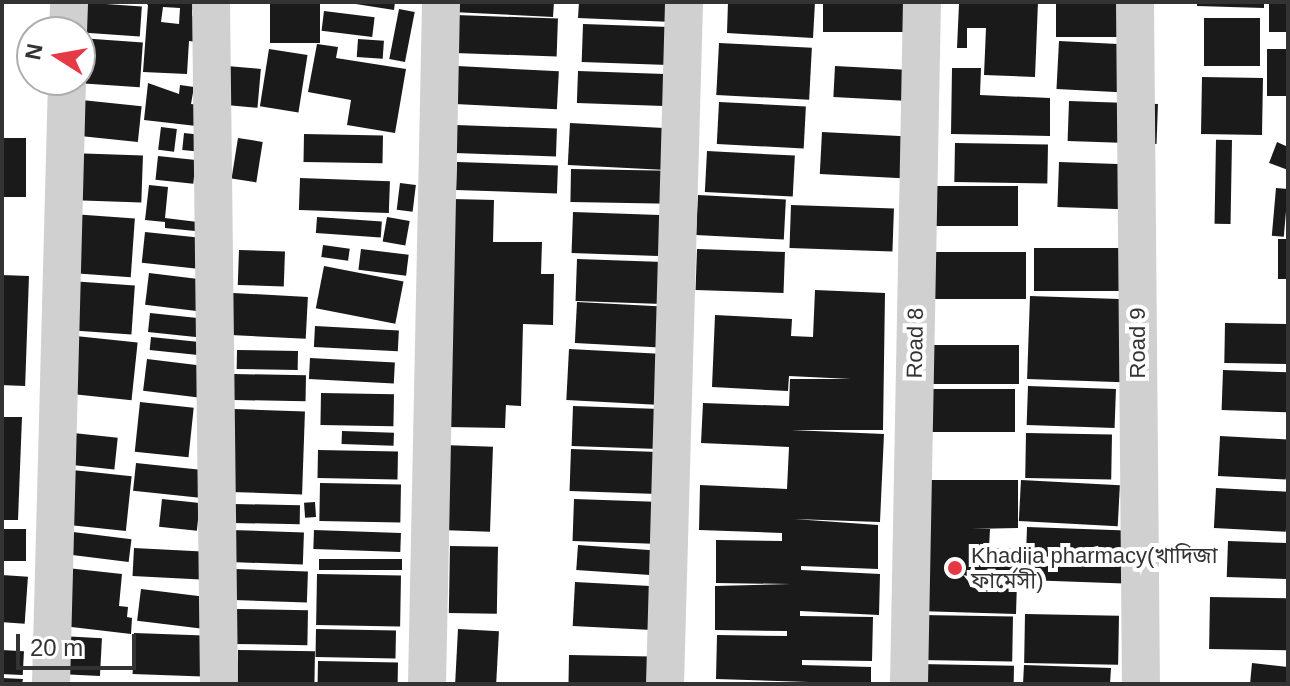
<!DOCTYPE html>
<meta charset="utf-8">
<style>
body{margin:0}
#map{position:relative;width:1290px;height:686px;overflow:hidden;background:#fff;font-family:Helvetica,"Noto Sans Bengali",sans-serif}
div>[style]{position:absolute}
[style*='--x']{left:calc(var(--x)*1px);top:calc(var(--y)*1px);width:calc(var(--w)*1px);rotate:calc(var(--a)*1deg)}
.building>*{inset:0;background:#1a1a1a;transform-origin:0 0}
.minor>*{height:38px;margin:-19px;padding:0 19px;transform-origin:19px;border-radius:19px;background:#d0d0d0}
.dots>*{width:22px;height:22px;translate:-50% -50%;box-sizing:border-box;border:4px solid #fff;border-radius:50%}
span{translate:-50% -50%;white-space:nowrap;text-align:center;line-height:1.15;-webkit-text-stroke:8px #fff;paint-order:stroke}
.street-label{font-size:22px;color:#333}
.poi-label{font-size:22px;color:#333}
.left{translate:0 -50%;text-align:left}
.frame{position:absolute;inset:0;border:4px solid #333;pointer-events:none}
.north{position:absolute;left:16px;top:16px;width:80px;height:80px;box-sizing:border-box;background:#fff;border:2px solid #adadad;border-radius:50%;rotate:281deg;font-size:22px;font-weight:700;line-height:32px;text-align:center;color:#333}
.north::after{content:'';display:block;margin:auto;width:28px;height:36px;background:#e63946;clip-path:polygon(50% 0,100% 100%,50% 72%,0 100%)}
.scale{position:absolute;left:16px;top:634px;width:120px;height:36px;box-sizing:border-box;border:4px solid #333;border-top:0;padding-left:10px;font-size:24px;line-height:28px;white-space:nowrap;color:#333;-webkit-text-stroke:6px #fff;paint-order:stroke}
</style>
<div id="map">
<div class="building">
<i style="left:77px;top:2px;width:65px;height:30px;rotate:4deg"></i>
<i style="clip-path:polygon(evenodd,144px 2px,204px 2px,192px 10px,192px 16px,199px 17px,197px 42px,189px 41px,187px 74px,143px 72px,148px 5px,144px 2px,163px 7px,180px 8px,179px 24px,161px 22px,163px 7px)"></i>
<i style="left:270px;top:2px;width:50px;height:41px"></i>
<i style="clip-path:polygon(343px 2px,395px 2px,394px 10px)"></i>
<i style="clip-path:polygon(453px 2px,554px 2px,553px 17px,452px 12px)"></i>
<i style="clip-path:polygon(579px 2px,673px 2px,673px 22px,578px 18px)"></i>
<i style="clip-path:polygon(728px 2px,815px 2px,813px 38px,727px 33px)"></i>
<i style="left:823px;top:2px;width:106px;height:30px"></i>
<i style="clip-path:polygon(1038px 2px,1035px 77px,984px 75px,986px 28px,967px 28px,967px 48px,957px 48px,959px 4px)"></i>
<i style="left:1056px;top:2px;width:98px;height:35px"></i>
<i style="clip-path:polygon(1197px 2px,1264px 2px,1264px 8px,1197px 6px)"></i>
<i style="left:1269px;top:2px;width:19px;height:30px"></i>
<i style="left:399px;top:9px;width:16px;height:51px;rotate:11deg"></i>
<i style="left:324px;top:11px;width:51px;height:20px;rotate:7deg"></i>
<i style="left:456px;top:15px;width:102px;height:38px;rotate:2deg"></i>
<i style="left:1204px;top:18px;width:56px;height:48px"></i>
<i style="left:583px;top:24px;width:94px;height:38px;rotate:2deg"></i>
<i style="left:80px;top:38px;width:63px;height:45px;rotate:4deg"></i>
<i style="left:358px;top:39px;width:26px;height:18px;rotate:4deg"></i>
<i style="left:1059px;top:41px;width:88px;height:48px;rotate:3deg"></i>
<i style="left:719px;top:43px;width:93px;height:52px;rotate:3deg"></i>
<i style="clip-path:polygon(317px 44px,338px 47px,336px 58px,406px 69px,395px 133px,347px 125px,351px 100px,308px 92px)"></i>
<i style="left:269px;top:49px;width:39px;height:58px;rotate:9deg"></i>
<i style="left:1267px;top:49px;width:21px;height:47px"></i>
<i style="left:227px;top:66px;width:34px;height:39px;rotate:5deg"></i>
<i style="left:457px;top:66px;width:102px;height:38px;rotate:3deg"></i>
<i style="left:835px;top:66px;width:80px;height:31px;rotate:3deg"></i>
<i style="clip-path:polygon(952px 68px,981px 68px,980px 95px,1050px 98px,1050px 136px,951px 134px)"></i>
<i style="left:578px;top:71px;width:94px;height:32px;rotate:2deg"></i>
<i style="left:1202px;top:77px;width:61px;height:57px;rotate:1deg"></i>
<i style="clip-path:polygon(148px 83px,179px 94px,180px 85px,194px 87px,191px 104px,208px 106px,205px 127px,144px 120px)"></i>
<i style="left:72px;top:99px;width:70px;height:36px;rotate:6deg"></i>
<i style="left:1069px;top:101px;width:89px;height:40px;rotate:2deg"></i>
<i style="left:719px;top:102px;width:87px;height:42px;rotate:3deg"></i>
<i style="left:570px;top:123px;width:94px;height:42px;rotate:3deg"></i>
<i style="left:456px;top:125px;width:101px;height:28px;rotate:2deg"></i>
<i style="left:161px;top:127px;width:16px;height:23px;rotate:7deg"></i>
<i style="left:822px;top:132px;width:92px;height:42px;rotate:3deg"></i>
<i style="left:184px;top:133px;width:18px;height:17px;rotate:6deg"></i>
<i style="left:304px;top:134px;width:79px;height:28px;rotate:1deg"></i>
<i style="left:2px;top:138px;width:24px;height:59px"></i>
<i style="left:238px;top:138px;width:25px;height:41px;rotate:9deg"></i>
<i style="left:1232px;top:140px;width:84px;height:16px;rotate:91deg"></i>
<i style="clip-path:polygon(1277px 142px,1288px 147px,1288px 170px,1269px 163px)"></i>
<i style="left:955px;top:143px;width:93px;height:39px;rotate:1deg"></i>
<i style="left:707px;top:151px;width:88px;height:41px;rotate:3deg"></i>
<i style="left:70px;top:153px;width:73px;height:47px;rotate:2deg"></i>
<i style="left:158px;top:156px;width:38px;height:24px;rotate:6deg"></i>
<i style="left:457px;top:162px;width:101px;height:28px;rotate:2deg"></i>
<i style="left:1059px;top:162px;width:88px;height:45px;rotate:2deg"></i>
<i style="left:571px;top:169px;width:100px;height:33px;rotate:1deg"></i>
<i style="left:300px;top:178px;width:90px;height:32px;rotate:2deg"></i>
<i style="left:400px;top:183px;width:16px;height:27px;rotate:7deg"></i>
<i style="clip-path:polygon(149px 185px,168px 187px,165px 218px,206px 223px,205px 232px,165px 228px,165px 222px,145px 220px)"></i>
<i style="left:925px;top:186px;width:93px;height:40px"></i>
<i style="left:1276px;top:188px;width:12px;height:48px;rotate:5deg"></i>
<i style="left:698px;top:195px;width:88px;height:40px;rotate:3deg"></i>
<i style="clip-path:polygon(452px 199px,494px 200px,493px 242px,542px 242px,541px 274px,554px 274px,553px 325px,523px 324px,521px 406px,506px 405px,505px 428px,448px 427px)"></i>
<i style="left:791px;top:205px;width:103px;height:43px;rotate:2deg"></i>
<i style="left:573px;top:212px;width:94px;height:41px;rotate:2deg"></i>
<i style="left:72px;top:214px;width:63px;height:59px;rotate:4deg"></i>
<i style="left:317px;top:217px;width:65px;height:16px;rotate:4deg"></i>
<i style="left:387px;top:217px;width:23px;height:25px;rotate:10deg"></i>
<i style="left:145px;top:232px;width:63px;height:31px;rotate:6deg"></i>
<i style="left:1278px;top:239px;width:10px;height:40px"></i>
<i style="left:323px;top:245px;width:27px;height:12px;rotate:8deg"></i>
<i style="left:1034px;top:248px;width:85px;height:43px"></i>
<i style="left:361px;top:249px;width:48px;height:21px;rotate:7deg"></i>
<i style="left:697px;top:249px;width:88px;height:41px;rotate:2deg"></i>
<i style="left:239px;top:250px;width:46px;height:35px;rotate:2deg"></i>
<i style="left:932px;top:252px;width:94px;height:47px"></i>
<i style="left:577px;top:259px;width:94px;height:42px;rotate:2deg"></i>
<i style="left:324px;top:266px;width:81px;height:43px;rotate:11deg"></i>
<i style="left:149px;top:273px;width:58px;height:32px;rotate:7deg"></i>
<i style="left:2px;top:275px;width:27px;height:110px;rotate:2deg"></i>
<i style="left:70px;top:281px;width:65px;height:49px;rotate:4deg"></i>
<i style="clip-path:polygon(815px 290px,885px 293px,883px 430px,791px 430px,884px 434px,880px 522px,794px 519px,878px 525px,878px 569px,801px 566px,801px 570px,880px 574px,879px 615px,800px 611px,800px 616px,873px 617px,872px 661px,802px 660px,802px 665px,871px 667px,871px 684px,716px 679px,717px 635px,787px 636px,787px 631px,715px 630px,715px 586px,791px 584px,716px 583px,716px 540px,782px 541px,782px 533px,699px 530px,700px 485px,787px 489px,789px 447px,701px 443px,703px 403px,789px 406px,790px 379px,851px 379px,789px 376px,788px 391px,712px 387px,715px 315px,792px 319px,791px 336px,813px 337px)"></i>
<i style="left:233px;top:293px;width:75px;height:42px;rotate:3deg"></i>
<i style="left:1030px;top:296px;width:96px;height:83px;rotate:2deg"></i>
<i style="left:577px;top:302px;width:95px;height:41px;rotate:3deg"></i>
<i style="left:150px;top:313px;width:55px;height:19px;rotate:6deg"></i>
<i style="left:1225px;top:323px;width:63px;height:40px;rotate:1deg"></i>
<i style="left:315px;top:326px;width:84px;height:21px;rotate:3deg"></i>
<i style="left:66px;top:335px;width:72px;height:58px;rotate:6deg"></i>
<i style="left:151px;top:337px;width:56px;height:13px;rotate:6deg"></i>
<i style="left:925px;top:345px;width:94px;height:39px"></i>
<i style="left:569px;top:349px;width:95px;height:51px;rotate:3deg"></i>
<i style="left:237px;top:350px;width:61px;height:19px;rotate:1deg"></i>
<i style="left:310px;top:358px;width:85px;height:21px;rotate:3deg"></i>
<i style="left:147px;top:359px;width:60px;height:32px;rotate:7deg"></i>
<i style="left:1223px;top:370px;width:65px;height:40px;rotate:2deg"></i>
<i style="left:234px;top:374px;width:72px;height:26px;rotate:1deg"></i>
<i style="left:1028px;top:386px;width:88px;height:39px;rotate:2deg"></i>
<i style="left:1015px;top:389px;width:43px;height:92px;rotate:90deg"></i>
<i style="left:321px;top:393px;width:73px;height:32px;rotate:1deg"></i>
<i style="left:140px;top:402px;width:54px;height:50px;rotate:6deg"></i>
<i style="left:573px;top:406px;width:94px;height:40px;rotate:2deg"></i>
<i style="left:234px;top:409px;width:71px;height:83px;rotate:2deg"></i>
<i style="clip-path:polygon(2px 417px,22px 417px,18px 520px,2px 520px)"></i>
<i style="left:342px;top:431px;width:52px;height:13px;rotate:2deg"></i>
<i style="left:64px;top:432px;width:54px;height:32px;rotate:6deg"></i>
<i style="left:1026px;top:433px;width:86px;height:45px;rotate:1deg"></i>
<i style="left:1220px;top:436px;width:68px;height:40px;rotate:3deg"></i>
<i style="left:443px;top:445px;width:50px;height:85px;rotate:2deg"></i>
<i style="left:571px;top:449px;width:95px;height:42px;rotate:2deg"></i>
<i style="left:318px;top:450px;width:80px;height:28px;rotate:1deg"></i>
<i style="left:136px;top:463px;width:67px;height:28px;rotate:6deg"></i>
<i style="left:63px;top:469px;width:69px;height:55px;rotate:6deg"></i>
<i style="clip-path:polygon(926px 480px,1018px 480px,1018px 528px,971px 529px,990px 529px,989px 548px,1018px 549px,1016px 614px,918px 611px)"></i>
<i style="left:1021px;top:480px;width:99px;height:41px;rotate:3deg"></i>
<i style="left:320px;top:483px;width:81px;height:38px;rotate:1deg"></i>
<i style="left:1216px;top:488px;width:72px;height:40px;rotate:3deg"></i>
<i style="left:162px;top:499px;width:38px;height:28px;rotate:6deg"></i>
<i style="left:574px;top:499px;width:95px;height:42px;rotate:2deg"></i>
<i style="left:315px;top:502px;width:15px;height:11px;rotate:86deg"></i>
<i style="left:233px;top:504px;width:67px;height:19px;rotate:1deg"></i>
<i style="left:1027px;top:527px;width:99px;height:53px;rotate:2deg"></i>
<i style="left:2px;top:529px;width:24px;height:32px"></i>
<i style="left:57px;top:530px;width:75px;height:23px;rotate:7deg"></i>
<i style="left:231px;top:530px;width:73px;height:32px;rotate:2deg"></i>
<i style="left:314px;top:530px;width:87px;height:19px;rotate:2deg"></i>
<i style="left:1228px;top:541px;width:60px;height:36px;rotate:2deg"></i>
<i style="left:578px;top:545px;width:85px;height:25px;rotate:4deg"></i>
<i style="left:450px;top:546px;width:48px;height:67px;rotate:1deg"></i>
<i style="left:134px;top:548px;width:68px;height:28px;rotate:3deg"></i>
<i style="left:319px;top:559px;width:83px;height:11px"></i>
<i style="clip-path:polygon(67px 568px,122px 574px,119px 606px,128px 607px,127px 617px,132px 618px,131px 634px,63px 626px)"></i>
<i style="left:235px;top:569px;width:73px;height:31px;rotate:2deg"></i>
<i style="left:317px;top:574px;width:84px;height:51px;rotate:1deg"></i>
<i style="left:2px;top:575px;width:26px;height:47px;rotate:4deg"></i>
<i style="left:575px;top:582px;width:94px;height:44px;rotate:3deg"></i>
<i style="left:141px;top:589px;width:64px;height:32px;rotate:7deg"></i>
<i style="left:1210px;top:597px;width:78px;height:52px;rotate:1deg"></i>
<i style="left:235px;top:609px;width:73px;height:35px;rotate:1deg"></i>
<i style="left:1025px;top:614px;width:94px;height:49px;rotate:1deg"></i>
<i style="left:921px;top:615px;width:92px;height:45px;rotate:1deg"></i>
<i style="left:316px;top:629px;width:80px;height:28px;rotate:1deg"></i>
<i style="left:458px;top:629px;width:41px;height:55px;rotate:3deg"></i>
<i style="left:134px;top:633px;width:70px;height:41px;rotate:2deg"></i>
<i style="left:61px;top:636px;width:41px;height:38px;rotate:3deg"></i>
<i style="left:2px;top:650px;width:22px;height:24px;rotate:3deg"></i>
<i style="left:238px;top:650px;width:77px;height:32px;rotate:1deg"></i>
<i style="left:569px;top:655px;width:96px;height:29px;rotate:1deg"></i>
<i style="left:318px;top:661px;width:80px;height:23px;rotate:1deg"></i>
<i style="clip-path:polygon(1252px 663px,1288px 667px,1288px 684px,1250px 684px)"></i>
<i style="left:919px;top:664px;width:95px;height:20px;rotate:1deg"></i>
<i style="clip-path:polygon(1024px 665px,1111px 668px,1110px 684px,1023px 684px)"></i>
<i style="clip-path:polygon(2px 678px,23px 679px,22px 684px,2px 684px)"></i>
</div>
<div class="minor">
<i style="--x:211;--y:2;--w:682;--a:89.33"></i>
<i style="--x:1135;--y:2;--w:682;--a:89.5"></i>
<i style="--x:68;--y:32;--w:30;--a:-88"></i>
<i style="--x:51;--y:684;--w:604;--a:-88.48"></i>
<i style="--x:427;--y:684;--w:682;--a:-88.82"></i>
<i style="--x:665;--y:684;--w:682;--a:-88.4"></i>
<i style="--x:909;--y:684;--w:682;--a:-88.91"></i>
</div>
<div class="dots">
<i style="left:955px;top:568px;background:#e63946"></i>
</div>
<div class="street-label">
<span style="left:915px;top:343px;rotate:-89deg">Road 8</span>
<span style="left:1138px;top:343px;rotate:-90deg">Road 9</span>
</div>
<div class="poi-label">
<span class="left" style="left:971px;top:568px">Khadija pharmacy(খাদিজা<br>ফার্মেসী)</span>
</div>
<div class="frame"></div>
<div class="north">N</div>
<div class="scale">20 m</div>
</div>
